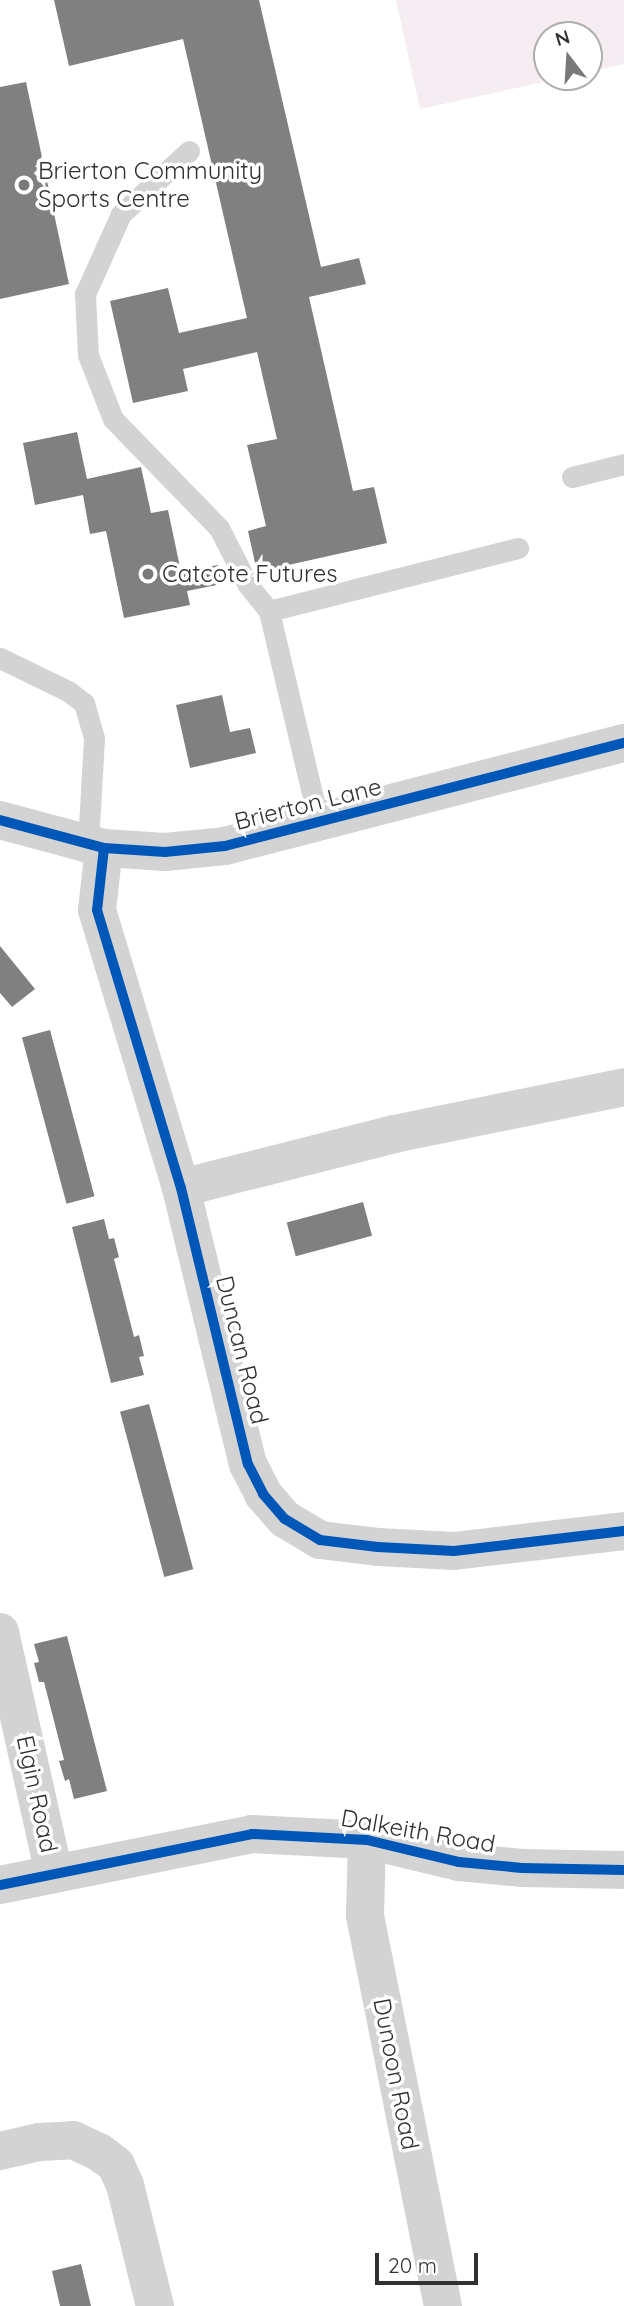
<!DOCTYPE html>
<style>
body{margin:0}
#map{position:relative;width:624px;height:2306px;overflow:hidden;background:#fff;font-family:Quicksand,sans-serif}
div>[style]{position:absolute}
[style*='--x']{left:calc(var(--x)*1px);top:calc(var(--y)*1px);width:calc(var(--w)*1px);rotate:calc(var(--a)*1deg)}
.green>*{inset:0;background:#f5edf1}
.building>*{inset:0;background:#808080;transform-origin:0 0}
.lane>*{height:21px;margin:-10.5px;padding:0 10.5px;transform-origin:10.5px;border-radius:10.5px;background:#d3d3d3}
.street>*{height:38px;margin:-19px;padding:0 19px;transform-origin:19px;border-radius:19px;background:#d3d3d3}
.cycleway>*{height:10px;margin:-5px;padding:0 5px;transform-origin:5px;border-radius:5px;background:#0057b8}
.dots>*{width:19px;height:19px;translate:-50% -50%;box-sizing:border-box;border:4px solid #fff;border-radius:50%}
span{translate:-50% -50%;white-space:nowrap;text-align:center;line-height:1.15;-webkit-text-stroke:7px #fff;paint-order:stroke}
.poi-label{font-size:24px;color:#313131}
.left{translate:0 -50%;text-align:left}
.street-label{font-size:24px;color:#313131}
.north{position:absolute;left:533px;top:21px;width:70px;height:70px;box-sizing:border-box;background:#fff;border:2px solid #adadad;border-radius:50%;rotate:343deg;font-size:19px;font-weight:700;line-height:28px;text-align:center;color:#313131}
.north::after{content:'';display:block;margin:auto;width:24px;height:32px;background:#797979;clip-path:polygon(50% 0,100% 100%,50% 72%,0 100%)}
.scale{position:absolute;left:375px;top:2253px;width:103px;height:32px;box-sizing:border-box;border:4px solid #313131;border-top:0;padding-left:9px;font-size:21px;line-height:24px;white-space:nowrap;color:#313131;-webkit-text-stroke:5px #fff;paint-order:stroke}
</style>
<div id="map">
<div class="green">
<i style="clip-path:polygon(396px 0,624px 0,624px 64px,589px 72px,589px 35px,547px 35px,547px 77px,567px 77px,420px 109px)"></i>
</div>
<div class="building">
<i style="clip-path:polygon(54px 0,259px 0,321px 267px,359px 258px,366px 284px,309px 297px,353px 491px,374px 487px,387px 543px,257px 572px,248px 531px,266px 526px,247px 445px,277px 439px,257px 352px,183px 369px,188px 391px,133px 403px,110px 301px,168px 288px,179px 333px,247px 318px,183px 39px,69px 66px)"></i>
<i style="clip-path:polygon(26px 82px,69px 284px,0 299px,0 87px)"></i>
<i style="clip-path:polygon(77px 432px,87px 479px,141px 467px,151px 513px,168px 510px,181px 572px,218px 565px,222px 584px,187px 591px,190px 605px,124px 618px,106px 531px,90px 534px,83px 495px,35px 505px,23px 443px)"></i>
<i style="clip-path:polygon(222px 695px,230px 732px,250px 728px,256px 753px,190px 768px,176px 705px)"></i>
<i style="clip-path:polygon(0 946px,35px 989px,12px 1007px,0 993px)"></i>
<i style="left:50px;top:1030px;width:172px;height:29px;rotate:75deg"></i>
<i style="left:363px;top:1202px;width:35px;height:79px;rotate:75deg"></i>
<i style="clip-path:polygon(104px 1219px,109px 1239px,114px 1238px,119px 1257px,114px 1259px,120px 1282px,134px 1337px,139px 1335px,144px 1356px,139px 1357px,144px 1375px,111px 1383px,72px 1227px)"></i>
<i style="left:149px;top:1404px;width:171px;height:30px;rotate:75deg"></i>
<i style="clip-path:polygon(67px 1636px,107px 1791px,74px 1799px,69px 1779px,65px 1781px,59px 1761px,64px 1760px,44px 1682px,39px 1682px,34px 1663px,39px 1662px,34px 1644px)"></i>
<i style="clip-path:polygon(81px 2264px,91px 2306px,60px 2306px,52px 2271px)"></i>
</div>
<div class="lane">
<i style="--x:189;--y:151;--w:93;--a:137.2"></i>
<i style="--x:121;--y:214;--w:88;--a:114.2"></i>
<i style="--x:85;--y:294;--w:61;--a:87.2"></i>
<i style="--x:88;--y:355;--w:69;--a:68.7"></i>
<i style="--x:113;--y:419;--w:152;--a:45.8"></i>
<i style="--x:219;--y:528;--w:64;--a:63"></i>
<i style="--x:248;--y:585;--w:33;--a:51"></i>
<i style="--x:572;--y:477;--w:54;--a:-14"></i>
<i style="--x:0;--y:658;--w:76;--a:25.9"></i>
<i style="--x:68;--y:691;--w:20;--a:37"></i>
<i style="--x:84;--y:703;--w:37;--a:74"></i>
<i style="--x:94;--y:739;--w:105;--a:93.3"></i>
<i style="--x:319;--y:823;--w:218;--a:-103.3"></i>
<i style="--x:269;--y:611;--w:257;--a:-14.2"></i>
</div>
<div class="street">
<i style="--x:0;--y:820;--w:108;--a:15.1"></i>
<i style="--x:104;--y:848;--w:61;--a:3.8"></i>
<i style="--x:165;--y:852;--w:60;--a:-5.7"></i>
<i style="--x:225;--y:846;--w:412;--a:-14.5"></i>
<i style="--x:104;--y:848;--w:62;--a:96.4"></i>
<i style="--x:97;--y:910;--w:290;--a:73.2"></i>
<i style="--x:181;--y:1188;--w:284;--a:76.4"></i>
<i style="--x:248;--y:1464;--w:34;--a:63"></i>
<i style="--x:263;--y:1494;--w:33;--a:49"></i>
<i style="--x:285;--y:1519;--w:41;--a:31"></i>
<i style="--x:320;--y:1540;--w:58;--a:6.9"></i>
<i style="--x:378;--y:1547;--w:76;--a:3"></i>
<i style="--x:454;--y:1551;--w:171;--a:-6.7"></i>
<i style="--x:181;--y:1188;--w:220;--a:-14.2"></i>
<i style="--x:394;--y:1134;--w:235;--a:-11.5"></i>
<i style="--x:0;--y:1632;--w:248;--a:77.4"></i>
<i style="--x:367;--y:1840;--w:76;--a:91.5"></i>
<i style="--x:365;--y:1916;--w:398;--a:78.7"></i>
<i style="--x:0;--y:1885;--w:257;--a:-11.4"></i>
<i style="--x:252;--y:1834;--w:115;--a:3"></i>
<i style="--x:367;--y:1840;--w:95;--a:13.4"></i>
<i style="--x:459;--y:1862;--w:63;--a:5.4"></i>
<i style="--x:522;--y:1868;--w:102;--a:1.1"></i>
<i style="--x:0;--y:2151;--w:40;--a:-13"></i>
<i style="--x:39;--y:2142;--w:34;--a:-3"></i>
<i style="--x:73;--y:2140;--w:29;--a:25"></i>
<i style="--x:99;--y:2152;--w:21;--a:37"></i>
<i style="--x:116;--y:2165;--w:22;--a:66"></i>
<i style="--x:125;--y:2185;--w:125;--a:76.1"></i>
</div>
<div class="cycleway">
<i style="--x:0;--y:820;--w:108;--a:15.1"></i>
<i style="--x:104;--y:848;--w:61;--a:3.8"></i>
<i style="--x:165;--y:852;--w:60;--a:-5.7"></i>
<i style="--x:225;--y:846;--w:412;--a:-14.5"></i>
<i style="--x:104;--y:848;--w:62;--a:96.4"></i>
<i style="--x:97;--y:910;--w:290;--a:73.2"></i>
<i style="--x:181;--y:1188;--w:284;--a:76.4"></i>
<i style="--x:248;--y:1464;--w:34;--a:63"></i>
<i style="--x:263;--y:1494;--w:33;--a:49"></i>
<i style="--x:285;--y:1519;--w:41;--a:31"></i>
<i style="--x:320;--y:1540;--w:58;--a:6.9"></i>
<i style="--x:378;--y:1547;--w:76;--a:3"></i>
<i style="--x:454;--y:1551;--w:171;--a:-6.7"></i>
<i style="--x:0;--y:1885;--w:257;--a:-11.4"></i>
<i style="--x:252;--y:1834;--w:115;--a:3"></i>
<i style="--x:367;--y:1840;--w:95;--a:13.4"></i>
<i style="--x:459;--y:1862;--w:63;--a:5.4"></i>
<i style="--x:522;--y:1868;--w:102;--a:1.1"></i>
</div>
<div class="dots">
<i style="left:24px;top:185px;background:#797979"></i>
<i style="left:148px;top:574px;background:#797979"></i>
</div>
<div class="poi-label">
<span class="left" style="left:38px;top:185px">Brierton Community<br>Sports Centre</span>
<span class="left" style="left:162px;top:574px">Catcote Futures</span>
</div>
<div class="street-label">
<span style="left:308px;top:804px;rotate:-14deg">Brierton Lane</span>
<span style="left:242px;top:1350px;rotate:76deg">Duncan Road</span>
<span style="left:37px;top:1794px;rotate:78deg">Elgin Road</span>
<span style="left:418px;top:1831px;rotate:10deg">Dalkeith Road</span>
<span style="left:396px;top:2074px;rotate:79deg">Dunoon Road</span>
</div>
<div class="north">N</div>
<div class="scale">20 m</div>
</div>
